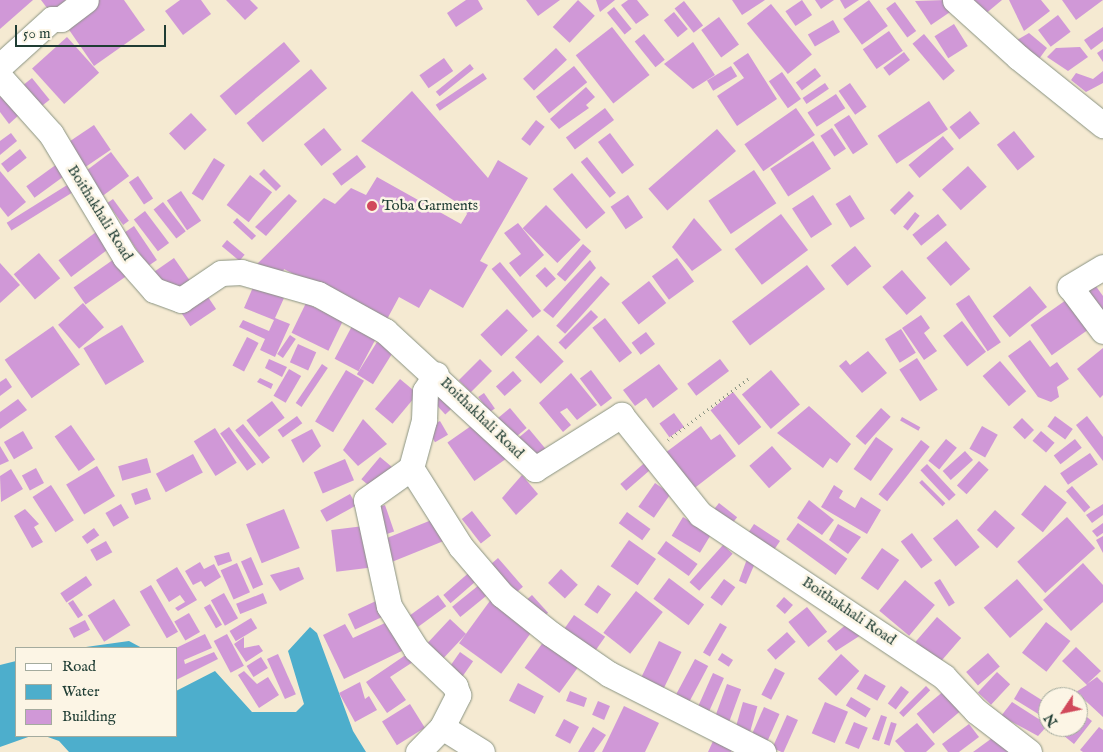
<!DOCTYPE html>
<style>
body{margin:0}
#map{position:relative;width:1103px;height:752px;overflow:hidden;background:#f5ead2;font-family:"IM FELL English",serif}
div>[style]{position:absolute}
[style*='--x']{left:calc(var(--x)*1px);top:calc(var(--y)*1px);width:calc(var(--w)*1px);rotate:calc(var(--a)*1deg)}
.water>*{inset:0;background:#4daecc}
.building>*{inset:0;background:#d098d7;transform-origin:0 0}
.path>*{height:3px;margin-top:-1.5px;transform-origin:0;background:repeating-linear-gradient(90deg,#8a9483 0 1px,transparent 0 5px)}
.roads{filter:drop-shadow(0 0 1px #8a9483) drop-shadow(0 0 1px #8a9483)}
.minor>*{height:25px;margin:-12.5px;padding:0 12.5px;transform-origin:12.5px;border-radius:12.5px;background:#fff}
.dots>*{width:14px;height:14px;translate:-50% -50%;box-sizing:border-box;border:2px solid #fcf5e5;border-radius:50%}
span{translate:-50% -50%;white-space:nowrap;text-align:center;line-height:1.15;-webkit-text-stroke:5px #fcf5e5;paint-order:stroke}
.poi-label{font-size:15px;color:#1f3d34}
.left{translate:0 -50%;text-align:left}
.street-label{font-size:15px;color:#1f3d34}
.legend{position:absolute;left:15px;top:647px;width:162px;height:90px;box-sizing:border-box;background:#fcf5e5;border:1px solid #a4ab9e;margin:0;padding:6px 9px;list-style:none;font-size:15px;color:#1f3d34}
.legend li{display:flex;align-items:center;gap:10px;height:25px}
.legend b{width:25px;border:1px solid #a4ab9e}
.north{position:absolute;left:1038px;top:687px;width:50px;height:50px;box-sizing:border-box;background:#fcf5e5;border:1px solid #a4ab9e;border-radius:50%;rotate:236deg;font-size:14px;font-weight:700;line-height:20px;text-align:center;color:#1f3d34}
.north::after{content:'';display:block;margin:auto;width:18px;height:22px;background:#d1495b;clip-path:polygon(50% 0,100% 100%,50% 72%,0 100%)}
.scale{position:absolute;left:15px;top:25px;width:151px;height:22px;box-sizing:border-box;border:2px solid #1f3d34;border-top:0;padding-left:6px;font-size:15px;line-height:18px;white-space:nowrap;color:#1f3d34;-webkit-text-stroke:4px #fcf5e5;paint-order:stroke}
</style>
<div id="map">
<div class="water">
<i style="clip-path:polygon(310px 627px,317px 633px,353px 731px,366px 752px,69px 752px,59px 741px,45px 736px,176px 736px,176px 691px,215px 671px,252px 712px,296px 712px,304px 704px,288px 651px)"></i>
<i style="clip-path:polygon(129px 641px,142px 648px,79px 648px,93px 646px)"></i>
<i style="clip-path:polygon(16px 661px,16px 736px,31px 736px,0 747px,0 665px)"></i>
</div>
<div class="building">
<i style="clip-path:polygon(0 0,33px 0,0 29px)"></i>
<i style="clip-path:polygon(41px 0,65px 0,68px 5px,53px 16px)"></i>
<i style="clip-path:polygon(93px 0,124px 0,145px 30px,94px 66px,63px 21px)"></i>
<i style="clip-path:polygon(180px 0,201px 0,211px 14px,183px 35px,165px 11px)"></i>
<i style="clip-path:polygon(226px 0,250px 0,258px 8px,245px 20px)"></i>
<i style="clip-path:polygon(466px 0,478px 0,483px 9px,456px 27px,447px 13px)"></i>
<i style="clip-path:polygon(526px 0,560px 0,538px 16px)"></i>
<i style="left:578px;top:0;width:23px;height:37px;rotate:43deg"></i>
<i style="clip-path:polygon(596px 0,615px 0,600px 12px)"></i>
<i style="clip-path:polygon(628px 0,637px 0,649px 15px,636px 24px,621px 5px)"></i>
<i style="clip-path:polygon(732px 0,765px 0,742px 15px)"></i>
<i style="left:802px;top:0;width:18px;height:20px;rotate:56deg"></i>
<i style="clip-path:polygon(815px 0,834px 0,821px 9px)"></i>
<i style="clip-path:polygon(840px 0,859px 0,845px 9px)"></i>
<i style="left:869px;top:0;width:32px;height:32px;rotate:54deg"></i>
<i style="clip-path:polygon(946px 0,953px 10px,931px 25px,915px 1px)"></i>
<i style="clip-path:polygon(962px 0,1002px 0,978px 20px)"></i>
<i style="clip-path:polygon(1009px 0,1041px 0,1050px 11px,1024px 31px)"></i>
<i style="clip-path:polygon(1062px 0,1103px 0,1076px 20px)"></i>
<i style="left:684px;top:1px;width:31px;height:12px;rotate:52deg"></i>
<i style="left:895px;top:2px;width:36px;height:11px;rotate:54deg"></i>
<i style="left:771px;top:4px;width:65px;height:31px;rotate:51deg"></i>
<i style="left:614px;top:7px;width:28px;height:9px;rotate:51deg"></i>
<i style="left:674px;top:12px;width:22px;height:13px;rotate:51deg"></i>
<i style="left:1058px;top:15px;width:21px;height:25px;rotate:53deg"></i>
<i style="left:719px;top:17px;width:34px;height:22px;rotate:54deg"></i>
<i style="left:833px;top:20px;width:14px;height:29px;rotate:60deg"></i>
<i style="left:954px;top:24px;width:26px;height:23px;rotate:58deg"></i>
<i style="left:612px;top:27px;width:61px;height:46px;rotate:52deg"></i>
<i style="clip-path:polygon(1103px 27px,1103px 41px,1091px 50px,1084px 40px)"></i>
<i style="left:889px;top:31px;width:24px;height:32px;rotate:55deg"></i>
<i style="clip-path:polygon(1029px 33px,1047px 48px,1039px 59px,1017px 40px)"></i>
<i style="left:644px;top:34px;width:33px;height:12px;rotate:51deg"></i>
<i style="left:924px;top:34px;width:48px;height:15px;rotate:50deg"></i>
<i style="left:67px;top:37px;width:48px;height:47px;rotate:48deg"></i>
<i style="left:284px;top:42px;width:25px;height:84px;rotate:50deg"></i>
<i style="clip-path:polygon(693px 42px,715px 75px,693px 89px,664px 64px)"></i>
<i style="clip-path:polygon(1080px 47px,1088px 57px,1068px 71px,1047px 57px,1056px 48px)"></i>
<i style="left:556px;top:48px;width:16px;height:45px;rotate:47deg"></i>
<i style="clip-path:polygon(1103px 49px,1103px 62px,1097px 53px)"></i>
<i style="left:904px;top:52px;width:10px;height:26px;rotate:53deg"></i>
<i style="clip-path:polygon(748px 53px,777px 99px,737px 126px,717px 96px,744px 78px,733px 63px)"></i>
<i style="left:444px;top:58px;width:16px;height:30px;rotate:55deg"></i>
<i style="left:470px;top:64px;width:6px;height:44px;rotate:51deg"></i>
<i style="left:574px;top:66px;width:21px;height:49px;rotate:51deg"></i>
<i style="left:731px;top:66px;width:12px;height:28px;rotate:59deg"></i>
<i style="left:815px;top:68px;width:10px;height:24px;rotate:53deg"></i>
<i style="left:311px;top:69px;width:25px;height:84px;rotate:50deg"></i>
<i style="clip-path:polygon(1103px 71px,1103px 83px,1086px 92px,1071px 80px,1076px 73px,1093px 79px)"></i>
<i style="left:782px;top:72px;width:33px;height:16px;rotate:55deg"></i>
<i style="left:483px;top:73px;width:7px;height:57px;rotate:56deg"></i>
<i style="left:32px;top:78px;width:28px;height:16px;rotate:51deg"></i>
<i style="left:825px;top:83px;width:7px;height:27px;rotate:56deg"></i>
<i style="left:850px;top:83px;width:29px;height:14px;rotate:55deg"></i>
<i style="clip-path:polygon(586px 87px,595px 97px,586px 105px,589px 108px,559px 129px,550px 119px)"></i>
<i style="clip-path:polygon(412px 91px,488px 178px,498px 160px,528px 178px,480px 261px,488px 265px,463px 308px,430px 289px,419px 308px,399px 297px,385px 323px,284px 269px,281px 279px,252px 269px,324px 198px,335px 204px,351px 188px,366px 195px,377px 177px,461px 224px,467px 214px,464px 207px,361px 141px)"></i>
<i style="left:836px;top:94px;width:17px;height:34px;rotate:57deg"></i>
<i style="clip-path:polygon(0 96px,20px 114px,9px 124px,0 112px)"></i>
<i style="left:929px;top:101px;width:34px;height:62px;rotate:56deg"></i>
<i style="left:605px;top:108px;width:15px;height:49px;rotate:53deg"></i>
<i style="left:796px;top:108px;width:33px;height:63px;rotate:55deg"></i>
<i style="left:970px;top:111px;width:16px;height:26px;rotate:52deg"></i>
<i style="left:191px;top:113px;width:23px;height:30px;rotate:47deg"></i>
<i style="left:849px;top:115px;width:35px;height:18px;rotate:57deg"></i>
<i style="left:536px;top:120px;width:11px;height:24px;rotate:38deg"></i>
<i style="left:94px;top:125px;width:30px;height:35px;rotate:56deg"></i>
<i style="left:324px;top:128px;width:28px;height:26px;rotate:51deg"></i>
<i style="left:832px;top:128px;width:25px;height:14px;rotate:56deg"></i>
<i style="left:717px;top:129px;width:29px;height:91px;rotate:49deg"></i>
<i style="left:1014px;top:131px;width:33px;height:22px;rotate:51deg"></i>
<i style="clip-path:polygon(11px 133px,17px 141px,0 155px,0 141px)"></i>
<i style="left:610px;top:133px;width:40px;height:15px;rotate:53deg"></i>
<i style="left:943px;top:136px;width:17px;height:45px;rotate:50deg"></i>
<i style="left:813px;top:141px;width:33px;height:51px;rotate:57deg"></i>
<i style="left:20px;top:149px;width:11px;height:24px;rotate:52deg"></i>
<i style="left:111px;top:152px;width:30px;height:34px;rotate:53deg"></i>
<i style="left:357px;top:155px;width:15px;height:31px;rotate:53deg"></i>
<i style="left:587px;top:157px;width:46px;height:8px;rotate:51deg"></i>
<i style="left:214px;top:158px;width:13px;height:42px;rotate:32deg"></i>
<i style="left:57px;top:164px;width:14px;height:38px;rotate:54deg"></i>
<i style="left:968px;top:166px;width:28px;height:35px;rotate:48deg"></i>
<i style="left:264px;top:169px;width:24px;height:7px;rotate:45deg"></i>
<i style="left:754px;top:170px;width:40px;height:55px;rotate:56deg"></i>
<i style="clip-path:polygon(0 171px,26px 202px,8px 217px,0 207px)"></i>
<i style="left:572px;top:173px;width:52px;height:25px;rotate:50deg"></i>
<i style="left:250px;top:175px;width:28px;height:38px;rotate:38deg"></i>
<i style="left:138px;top:176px;width:27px;height:11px;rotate:56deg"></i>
<i style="left:72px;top:182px;width:9px;height:77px;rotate:58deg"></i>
<i style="left:181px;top:191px;width:36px;height:17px;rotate:56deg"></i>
<i style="left:909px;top:191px;width:7px;height:27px;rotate:45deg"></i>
<i style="clip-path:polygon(289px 194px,297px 201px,266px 236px,255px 227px)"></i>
<i style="left:628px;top:195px;width:27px;height:21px;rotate:56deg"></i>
<i style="left:813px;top:195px;width:35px;height:25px;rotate:57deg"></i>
<i style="left:850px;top:195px;width:28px;height:17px;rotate:58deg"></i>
<i style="left:113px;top:199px;width:27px;height:7px;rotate:54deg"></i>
<i style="left:163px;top:202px;width:37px;height:12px;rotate:52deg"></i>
<i style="left:546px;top:205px;width:49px;height:33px;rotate:45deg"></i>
<i style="left:145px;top:211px;width:40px;height:14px;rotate:53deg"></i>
<i style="left:915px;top:212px;width:6px;height:19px;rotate:39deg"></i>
<i style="left:781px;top:214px;width:45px;height:58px;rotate:53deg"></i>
<i style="left:938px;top:214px;width:14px;height:33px;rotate:51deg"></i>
<i style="left:237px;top:218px;width:26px;height:6px;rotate:43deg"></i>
<i style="clip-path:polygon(694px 218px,722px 250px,692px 271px,672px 247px)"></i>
<i style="clip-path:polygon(518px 223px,544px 255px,520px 277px,509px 263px,521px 254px,504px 233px)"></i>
<i style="left:134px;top:226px;width:41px;height:11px;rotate:56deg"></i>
<i style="left:100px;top:229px;width:21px;height:52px;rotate:53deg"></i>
<i style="left:227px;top:240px;width:23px;height:8px;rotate:40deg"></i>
<i style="left:946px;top:241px;width:37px;height:26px;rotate:49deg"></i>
<i style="left:583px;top:244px;width:11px;height:40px;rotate:41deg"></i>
<i style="left:855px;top:246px;width:26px;height:31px;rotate:51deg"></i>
<i style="left:39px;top:253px;width:33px;height:33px;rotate:50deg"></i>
<i style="left:117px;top:257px;width:21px;height:53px;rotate:55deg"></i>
<i style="left:174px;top:258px;width:32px;height:25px;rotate:55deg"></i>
<i style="left:677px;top:258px;width:29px;height:31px;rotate:54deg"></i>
<i style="clip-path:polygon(590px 260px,596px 268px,553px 318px,543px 310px)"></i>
<i style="left:500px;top:262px;width:64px;height:11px;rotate:50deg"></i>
<i style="clip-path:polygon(0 263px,20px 285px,0 303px)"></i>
<i style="left:807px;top:265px;width:30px;height:94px;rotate:53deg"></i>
<i style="left:545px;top:267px;width:16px;height:13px;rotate:47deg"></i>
<i style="left:902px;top:270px;width:37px;height:26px;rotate:49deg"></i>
<i style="left:601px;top:276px;width:12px;height:67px;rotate:42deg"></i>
<i style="left:649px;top:281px;width:28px;height:35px;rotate:52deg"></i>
<i style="clip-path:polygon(254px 285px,284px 298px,275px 318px,290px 324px,275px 357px,260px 350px,265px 339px,239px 327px,243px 320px,269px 331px,274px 320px,244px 308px)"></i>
<i style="clip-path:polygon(1095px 285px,1103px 296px,1103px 314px,1087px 291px)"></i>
<i style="left:1030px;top:286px;width:27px;height:48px;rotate:51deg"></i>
<i style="left:206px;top:294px;width:18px;height:31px;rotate:56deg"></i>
<i style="left:969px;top:295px;width:57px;height:16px;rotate:56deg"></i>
<i style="left:1069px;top:298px;width:37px;height:47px;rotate:55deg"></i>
<i style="left:83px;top:303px;width:32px;height:33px;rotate:49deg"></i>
<i style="left:306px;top:303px;width:41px;height:33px;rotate:26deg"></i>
<i style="left:507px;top:309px;width:30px;height:37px;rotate:46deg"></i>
<i style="left:591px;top:310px;width:10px;height:46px;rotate:45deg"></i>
<i style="clip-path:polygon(921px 315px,930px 328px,924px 333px,937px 351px,924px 360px,902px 328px)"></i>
<i style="left:605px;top:318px;width:44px;height:16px;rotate:52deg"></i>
<i style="left:962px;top:321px;width:39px;height:24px;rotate:52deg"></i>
<i style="left:122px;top:325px;width:43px;height:45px;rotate:59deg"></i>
<i style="left:53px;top:326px;width:47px;height:59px;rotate:55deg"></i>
<i style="left:352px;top:326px;width:27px;height:37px;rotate:28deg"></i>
<i style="left:901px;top:329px;width:28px;height:19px;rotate:58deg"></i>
<i style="left:646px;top:332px;width:15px;height:18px;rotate:53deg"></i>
<i style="left:290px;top:335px;width:7px;height:23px;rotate:34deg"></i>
<i style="left:538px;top:335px;width:37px;height:32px;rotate:46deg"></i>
<i style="left:247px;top:337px;width:13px;height:32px;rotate:27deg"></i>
<i style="clip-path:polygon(1030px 340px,1050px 367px,1057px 362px,1069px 379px,1057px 387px,1059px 397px,1051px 402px,1038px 397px,1008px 356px)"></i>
<i style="left:377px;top:342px;width:19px;height:38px;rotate:32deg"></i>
<i style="left:298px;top:344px;width:20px;height:20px;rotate:24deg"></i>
<i style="clip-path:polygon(1103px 348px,1103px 395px,1100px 398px,1077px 369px)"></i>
<i style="clip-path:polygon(868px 351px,887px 373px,862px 393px,839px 366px,846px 360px,850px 365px)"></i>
<i style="left:917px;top:358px;width:38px;height:21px;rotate:57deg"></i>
<i style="clip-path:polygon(269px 359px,287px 367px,282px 377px,265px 368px)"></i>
<i style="left:480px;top:359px;width:17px;height:30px;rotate:45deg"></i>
<i style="left:720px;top:359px;width:15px;height:41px;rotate:53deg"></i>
<i style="left:1000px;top:361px;width:40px;height:23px;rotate:49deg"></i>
<i style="left:322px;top:364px;width:7px;height:47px;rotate:34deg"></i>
<i style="clip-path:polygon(659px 364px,678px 389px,653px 408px,646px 398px,635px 406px,623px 390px)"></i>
<i style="left:289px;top:369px;width:14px;height:31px;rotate:30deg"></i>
<i style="left:346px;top:370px;width:21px;height:60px;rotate:31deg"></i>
<i style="left:591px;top:370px;width:35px;height:14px;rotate:53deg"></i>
<i style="left:771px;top:370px;width:45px;height:38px;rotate:50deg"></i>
<i style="left:513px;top:371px;width:13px;height:23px;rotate:48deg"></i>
<i style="clip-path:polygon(571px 373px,597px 405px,577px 420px,567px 408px,560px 412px,571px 425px,563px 432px,539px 403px)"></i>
<i style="clip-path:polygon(6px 378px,12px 387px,0 396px,0 382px)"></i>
<i style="clip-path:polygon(260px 378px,273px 384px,271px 389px,257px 382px)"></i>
<i style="left:400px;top:379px;width:23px;height:39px;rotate:40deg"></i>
<i style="left:444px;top:391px;width:18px;height:15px;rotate:47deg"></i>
<i style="left:733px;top:392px;width:45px;height:29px;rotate:51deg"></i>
<i style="left:484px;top:393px;width:19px;height:7px;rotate:55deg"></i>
<i style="clip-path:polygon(18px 399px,27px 410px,0 429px,0 412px)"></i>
<i style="left:272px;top:401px;width:21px;height:32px;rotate:53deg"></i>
<i style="clip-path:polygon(809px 406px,851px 444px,837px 463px,830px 458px,823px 468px,777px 433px)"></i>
<i style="left:510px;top:408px;width:26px;height:16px;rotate:50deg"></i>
<i style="left:881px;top:408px;width:13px;height:38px;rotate:42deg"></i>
<i style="left:674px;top:413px;width:17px;height:18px;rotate:54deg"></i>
<i style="left:297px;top:416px;width:9px;height:24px;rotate:54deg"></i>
<i style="left:1055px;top:416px;width:22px;height:13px;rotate:36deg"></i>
<i style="clip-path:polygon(1087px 416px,1103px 437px,1103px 461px,1076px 425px)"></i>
<i style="left:902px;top:417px;width:21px;height:4px;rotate:29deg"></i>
<i style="left:1022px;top:418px;width:17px;height:13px;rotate:45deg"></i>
<i style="clip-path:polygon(363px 419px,387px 444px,358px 466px,343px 450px)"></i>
<i style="left:481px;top:419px;width:47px;height:41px;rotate:55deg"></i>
<i style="left:440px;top:421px;width:16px;height:15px;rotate:60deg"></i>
<i style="left:243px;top:424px;width:43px;height:10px;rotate:51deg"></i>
<i style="left:71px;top:425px;width:42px;height:20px;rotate:55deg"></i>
<i style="clip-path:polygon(701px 426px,711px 440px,720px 434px,736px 456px,692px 490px,665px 453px)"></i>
<i style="left:982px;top:426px;width:18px;height:26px;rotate:29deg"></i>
<i style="left:229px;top:427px;width:46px;height:11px;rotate:54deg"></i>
<i style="left:215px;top:428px;width:41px;height:25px;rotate:58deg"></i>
<i style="clip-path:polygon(312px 429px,321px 446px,303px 463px,291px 440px)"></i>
<i style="left:529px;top:429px;width:26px;height:16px;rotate:50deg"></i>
<i style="left:23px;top:431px;width:20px;height:22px;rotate:60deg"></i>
<i style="left:1041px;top:431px;width:18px;height:13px;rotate:41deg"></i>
<i style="left:876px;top:437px;width:21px;height:39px;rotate:35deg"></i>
<i style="left:946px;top:439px;width:14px;height:28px;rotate:39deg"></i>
<i style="left:1075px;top:439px;width:11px;height:27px;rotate:52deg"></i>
<i style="left:921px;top:440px;width:11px;height:69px;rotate:38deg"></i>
<i style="clip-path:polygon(0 446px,9px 461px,0 465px)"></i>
<i style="left:772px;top:446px;width:30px;height:30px;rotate:49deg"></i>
<i style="left:965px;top:451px;width:12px;height:30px;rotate:48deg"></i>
<i style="left:1090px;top:453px;width:14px;height:36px;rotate:56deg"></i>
<i style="left:193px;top:454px;width:21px;height:42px;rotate:62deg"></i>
<i style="left:380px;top:457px;width:16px;height:29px;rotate:40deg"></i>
<i style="left:147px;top:458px;width:15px;height:30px;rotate:74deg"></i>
<i style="left:345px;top:459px;width:23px;height:34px;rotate:67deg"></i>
<i style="left:649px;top:459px;width:9px;height:38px;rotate:49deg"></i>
<i style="left:979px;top:461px;width:13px;height:33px;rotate:42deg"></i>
<i style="left:927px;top:464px;width:42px;height:9px;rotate:47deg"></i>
<i style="left:97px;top:466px;width:35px;height:36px;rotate:59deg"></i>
<i style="left:36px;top:468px;width:17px;height:16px;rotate:62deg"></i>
<i style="clip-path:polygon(11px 469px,23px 489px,1px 502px,0 476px)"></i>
<i style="clip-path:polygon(522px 475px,538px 494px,516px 515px,502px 498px)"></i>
<i style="left:922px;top:480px;width:33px;height:4px;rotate:45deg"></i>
<i style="left:655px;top:483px;width:19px;height:29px;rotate:35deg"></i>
<i style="left:51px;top:485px;width:42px;height:22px;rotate:57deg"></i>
<i style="clip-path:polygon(834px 485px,843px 491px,839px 498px,855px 508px,861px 497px,881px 510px,867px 534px,821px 507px)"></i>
<i style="left:1045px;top:485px;width:28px;height:38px;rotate:39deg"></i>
<i style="left:1072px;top:486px;width:28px;height:8px;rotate:49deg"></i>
<i style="left:147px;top:488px;width:12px;height:17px;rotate:70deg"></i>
<i style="left:350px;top:494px;width:13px;height:34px;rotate:61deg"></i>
<i style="clip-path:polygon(809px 500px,834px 520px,822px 535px,797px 518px)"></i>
<i style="left:719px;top:503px;width:23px;height:14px;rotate:38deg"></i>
<i style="left:121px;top:504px;width:16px;height:18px;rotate:60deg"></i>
<i style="clip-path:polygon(1103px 504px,1103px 515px,1092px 523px,1086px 515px)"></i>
<i style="left:385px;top:505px;width:28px;height:17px;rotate:71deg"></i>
<i style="clip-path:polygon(25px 509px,39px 524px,34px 527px,43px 542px,32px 548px,14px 516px)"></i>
<i style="left:284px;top:509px;width:42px;height:41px;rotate:68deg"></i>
<i style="left:995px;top:510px;width:27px;height:27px;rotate:42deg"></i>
<i style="left:472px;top:511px;width:31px;height:13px;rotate:52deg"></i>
<i style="left:627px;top:512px;width:29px;height:14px;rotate:36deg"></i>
<i style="left:439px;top:517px;width:24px;height:70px;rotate:68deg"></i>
<i style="left:683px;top:517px;width:33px;height:22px;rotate:31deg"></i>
<i style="left:1067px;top:517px;width:42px;height:67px;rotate:48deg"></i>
<i style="left:957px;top:519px;width:36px;height:31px;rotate:51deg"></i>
<i style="left:798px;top:523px;width:61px;height:20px;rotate:36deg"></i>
<i style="clip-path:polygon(1103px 523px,1103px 533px,1097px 537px,1092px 531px)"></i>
<i style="left:754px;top:524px;width:31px;height:11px;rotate:33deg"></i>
<i style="clip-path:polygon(838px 524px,861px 537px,848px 554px,829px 540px)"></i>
<i style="left:364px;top:526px;width:42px;height:33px;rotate:83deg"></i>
<i style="left:94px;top:528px;width:9px;height:15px;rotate:54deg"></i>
<i style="left:912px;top:533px;width:34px;height:14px;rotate:53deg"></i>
<i style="clip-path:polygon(1103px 536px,1103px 553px,1096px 540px)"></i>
<i style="left:629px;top:540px;width:33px;height:32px;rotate:35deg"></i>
<i style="left:106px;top:541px;width:13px;height:18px;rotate:61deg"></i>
<i style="left:666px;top:541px;width:39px;height:15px;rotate:36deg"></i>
<i style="left:723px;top:545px;width:13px;height:50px;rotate:42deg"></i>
<i style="left:882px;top:548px;width:21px;height:37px;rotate:35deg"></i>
<i style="clip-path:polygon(229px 552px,232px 561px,218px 566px,214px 556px)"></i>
<i style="left:251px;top:557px;width:30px;height:11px;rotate:66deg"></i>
<i style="left:498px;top:558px;width:38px;height:16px;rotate:49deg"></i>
<i style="clip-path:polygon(747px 559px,755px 563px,746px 584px,739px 581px)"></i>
<i style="clip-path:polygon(200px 562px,204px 569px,214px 564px,221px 577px,205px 587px,201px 581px,193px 585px,185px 571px)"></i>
<i style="left:237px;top:563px;width:32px;height:18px;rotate:66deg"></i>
<i style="clip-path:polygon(1083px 563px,1103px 585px,1103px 602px,1071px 631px,1043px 600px)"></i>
<i style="clip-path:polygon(177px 567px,197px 600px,178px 611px,175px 608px,185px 602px,180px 595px,169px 602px,156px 580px)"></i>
<i style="clip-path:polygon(299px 567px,304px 579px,280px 591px,270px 575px)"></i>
<i style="left:561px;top:569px;width:23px;height:19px;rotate:43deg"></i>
<i style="left:472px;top:570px;width:11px;height:38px;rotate:49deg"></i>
<i style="left:86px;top:576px;width:11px;height:31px;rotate:56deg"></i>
<i style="left:669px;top:578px;width:44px;height:26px;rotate:37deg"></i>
<i style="left:724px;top:579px;width:14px;height:23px;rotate:36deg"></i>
<i style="left:940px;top:579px;width:28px;height:7px;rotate:58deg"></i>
<i style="left:1017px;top:579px;width:40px;height:44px;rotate:49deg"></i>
<i style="left:905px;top:580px;width:39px;height:40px;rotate:40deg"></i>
<i style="left:484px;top:581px;width:13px;height:41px;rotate:51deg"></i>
<i style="left:151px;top:585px;width:54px;height:13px;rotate:60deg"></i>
<i style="left:598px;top:585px;width:16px;height:24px;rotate:35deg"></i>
<i style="left:636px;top:591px;width:34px;height:53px;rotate:38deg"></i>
<i style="left:224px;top:593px;width:29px;height:15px;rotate:61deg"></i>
<i style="left:263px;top:593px;width:11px;height:29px;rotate:68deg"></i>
<i style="left:438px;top:595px;width:14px;height:35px;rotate:54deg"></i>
<i style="left:532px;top:595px;width:24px;height:11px;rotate:48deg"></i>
<i style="left:784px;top:597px;width:12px;height:12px;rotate:42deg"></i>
<i style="left:492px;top:598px;width:52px;height:56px;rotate:36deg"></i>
<i style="left:114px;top:599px;width:31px;height:31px;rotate:58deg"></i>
<i style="left:73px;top:600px;width:18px;height:6px;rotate:56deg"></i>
<i style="left:376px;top:601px;width:17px;height:31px;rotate:65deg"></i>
<i style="left:210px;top:604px;width:24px;height:7px;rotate:60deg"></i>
<i style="left:807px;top:607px;width:32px;height:24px;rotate:51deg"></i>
<i style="left:189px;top:613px;width:22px;height:17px;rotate:60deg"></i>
<i style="left:574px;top:615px;width:38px;height:22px;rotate:35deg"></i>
<i style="left:937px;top:617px;width:32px;height:33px;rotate:41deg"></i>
<i style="left:251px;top:618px;width:12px;height:25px;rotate:59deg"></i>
<i style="left:450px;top:619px;width:22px;height:36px;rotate:43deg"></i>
<i style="left:85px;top:620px;width:11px;height:18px;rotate:63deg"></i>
<i style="clip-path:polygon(850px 621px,861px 635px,836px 651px,827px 641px)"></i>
<i style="left:1046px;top:622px;width:31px;height:39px;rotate:38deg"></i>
<i style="clip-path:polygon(385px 623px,390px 632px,400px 627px,410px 647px,344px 679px,323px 635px,345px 624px,353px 638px)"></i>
<i style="left:720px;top:623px;width:8px;height:34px;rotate:30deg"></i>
<i style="left:787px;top:632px;width:13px;height:27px;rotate:48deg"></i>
<i style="clip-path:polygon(205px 634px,212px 648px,184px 660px,185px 664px,214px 652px,218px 659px,176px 680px,176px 648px)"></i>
<i style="left:227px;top:634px;width:36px;height:15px;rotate:62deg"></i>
<i style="clip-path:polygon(244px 637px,244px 648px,259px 645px,263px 651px,246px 662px,234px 644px)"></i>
<i style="left:544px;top:641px;width:43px;height:33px;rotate:36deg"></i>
<i style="left:659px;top:641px;width:25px;height:42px;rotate:26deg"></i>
<i style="clip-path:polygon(1076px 647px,1101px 671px,1087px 684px,1097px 677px,1103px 683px,1103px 717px,1076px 692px,1087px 685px,1062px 661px)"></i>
<i style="clip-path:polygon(410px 652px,416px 660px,390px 677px,406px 700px,387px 713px,366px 682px)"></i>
<i style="left:460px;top:652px;width:16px;height:21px;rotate:35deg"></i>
<i style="left:722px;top:653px;width:13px;height:8px;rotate:32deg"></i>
<i style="left:988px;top:653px;width:18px;height:29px;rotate:49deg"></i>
<i style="left:278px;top:654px;width:44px;height:12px;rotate:66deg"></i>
<i style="left:841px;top:654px;width:25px;height:34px;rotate:43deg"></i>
<i style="left:261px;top:657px;width:13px;height:17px;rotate:58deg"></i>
<i style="left:695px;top:659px;width:15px;height:44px;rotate:28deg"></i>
<i style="left:775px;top:668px;width:11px;height:30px;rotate:27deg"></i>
<i style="clip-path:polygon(244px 671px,257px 684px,268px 677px,279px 695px,259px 708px,238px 675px)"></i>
<i style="left:997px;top:672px;width:18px;height:28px;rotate:43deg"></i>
<i style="left:713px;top:673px;width:12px;height:43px;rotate:24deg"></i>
<i style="left:865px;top:674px;width:24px;height:17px;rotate:30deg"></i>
<i style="clip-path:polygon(360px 682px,365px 699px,369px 696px,377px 710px,355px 722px,339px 693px)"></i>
<i style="left:518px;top:683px;width:29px;height:20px;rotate:27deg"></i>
<i style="left:727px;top:684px;width:15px;height:39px;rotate:20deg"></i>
<i style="left:901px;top:686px;width:10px;height:22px;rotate:37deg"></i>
<i style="left:926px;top:686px;width:6px;height:38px;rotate:45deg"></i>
<i style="clip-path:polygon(1021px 687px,1048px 704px,1048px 720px,1014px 699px)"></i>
<i style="left:945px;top:690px;width:26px;height:37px;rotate:50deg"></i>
<i style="clip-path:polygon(570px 691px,587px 698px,584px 707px,566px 701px)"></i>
<i style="left:851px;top:697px;width:23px;height:10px;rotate:31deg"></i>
<i style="left:598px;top:701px;width:13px;height:15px;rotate:23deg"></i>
<i style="left:743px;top:702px;width:15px;height:32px;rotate:16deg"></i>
<i style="left:825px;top:702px;width:25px;height:34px;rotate:23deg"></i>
<i style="clip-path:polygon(1012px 702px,1048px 725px,1038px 736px,1001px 716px)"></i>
<i style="left:410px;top:704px;width:28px;height:33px;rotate:58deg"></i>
<i style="clip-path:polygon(624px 706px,659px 723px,645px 752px,602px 752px)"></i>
<i style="left:764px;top:707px;width:17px;height:32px;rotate:24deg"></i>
<i style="clip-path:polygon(1078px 710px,1092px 721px,1074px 744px,1053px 727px,1078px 727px)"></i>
<i style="left:787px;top:715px;width:12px;height:36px;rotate:24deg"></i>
<i style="clip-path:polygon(881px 715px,887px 717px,879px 741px,872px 739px)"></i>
<i style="left:564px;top:719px;width:17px;height:19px;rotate:28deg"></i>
<i style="left:854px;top:722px;width:15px;height:23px;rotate:23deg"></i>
<i style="left:891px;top:722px;width:6px;height:23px;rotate:18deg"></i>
<i style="clip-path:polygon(917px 723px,935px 744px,926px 752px,905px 752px,895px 741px)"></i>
<i style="clip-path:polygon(969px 724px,979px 737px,959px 752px,948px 752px,942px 744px)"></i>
<i style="clip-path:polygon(593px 727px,606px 735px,594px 752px,578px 752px)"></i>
<i style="clip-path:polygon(1099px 727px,1103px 730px,1103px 752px,1083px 752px,1080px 750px)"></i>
<i style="clip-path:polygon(999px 733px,1013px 752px,973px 752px)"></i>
<i style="clip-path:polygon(714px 739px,733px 747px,731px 752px,708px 752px)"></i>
</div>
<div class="path">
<i style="--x:668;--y:440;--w:101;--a:-37.3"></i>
</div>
<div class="roads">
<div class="minor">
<i style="--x:955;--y:0;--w:85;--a:42.1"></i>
<i style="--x:1018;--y:57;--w:109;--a:38.7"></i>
<i style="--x:0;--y:66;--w:70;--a:-42.1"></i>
<i style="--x:52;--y:19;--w:9;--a:0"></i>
<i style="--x:61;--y:19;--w:31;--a:-37"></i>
<i style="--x:0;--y:77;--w:76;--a:48.2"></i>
<i style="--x:51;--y:134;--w:144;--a:59"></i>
<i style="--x:125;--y:257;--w:44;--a:48.7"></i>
<i style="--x:154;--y:290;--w:29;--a:20"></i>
<i style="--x:181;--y:300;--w:48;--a:-34"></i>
<i style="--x:221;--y:273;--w:20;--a:-3"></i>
<i style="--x:241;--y:272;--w:80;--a:15.9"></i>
<i style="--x:318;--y:294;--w:77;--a:28.9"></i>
<i style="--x:385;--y:331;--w:204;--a:42.6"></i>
<i style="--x:535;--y:469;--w:102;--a:-32.1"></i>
<i style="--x:621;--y:415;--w:127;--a:51.4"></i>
<i style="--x:700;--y:514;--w:293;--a:33.7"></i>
<i style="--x:944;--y:677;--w:47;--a:46.7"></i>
<i style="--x:976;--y:711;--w:67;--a:37.7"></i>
<i style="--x:1103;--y:267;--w:39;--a:149"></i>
<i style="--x:1070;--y:287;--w:55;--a:53.1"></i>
<i style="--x:411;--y:468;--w:93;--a:57.7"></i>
<i style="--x:461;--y:547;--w:63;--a:49.5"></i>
<i style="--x:502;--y:595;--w:63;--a:38.5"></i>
<i style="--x:551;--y:634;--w:70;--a:34.6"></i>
<i style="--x:609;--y:674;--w:173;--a:26.9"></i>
<i style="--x:442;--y:727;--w:47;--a:32"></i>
<i style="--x:418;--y:752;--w:35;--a:-46"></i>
<i style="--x:442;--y:727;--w:36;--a:-63"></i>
<i style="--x:458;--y:695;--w:9;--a:-108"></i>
<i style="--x:455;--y:686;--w:54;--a:-136.5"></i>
<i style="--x:416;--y:649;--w:51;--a:-122.1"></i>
<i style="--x:389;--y:606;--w:108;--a:-102.2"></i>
<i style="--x:366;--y:500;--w:55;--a:-35.4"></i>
<i style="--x:411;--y:468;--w:50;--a:-74.8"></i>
<i style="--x:424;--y:420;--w:29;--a:-88"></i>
<i style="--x:425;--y:391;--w:20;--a:-57"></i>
</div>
</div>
<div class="dots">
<i style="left:372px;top:206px;background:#d1495b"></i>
</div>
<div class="poi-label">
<span class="left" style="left:382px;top:206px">Toba Garments</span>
</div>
<div class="street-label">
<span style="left:100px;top:213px;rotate:58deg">Boithakhali Road</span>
<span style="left:482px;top:418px;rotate:44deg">Boithakhali Road</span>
<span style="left:849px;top:611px;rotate:34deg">Boithakhali Road</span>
</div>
<ul class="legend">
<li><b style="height:6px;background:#fff"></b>Road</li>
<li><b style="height:14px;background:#4daecc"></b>Water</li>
<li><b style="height:14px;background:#d098d7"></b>Building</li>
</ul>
<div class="north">N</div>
<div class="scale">50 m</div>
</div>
